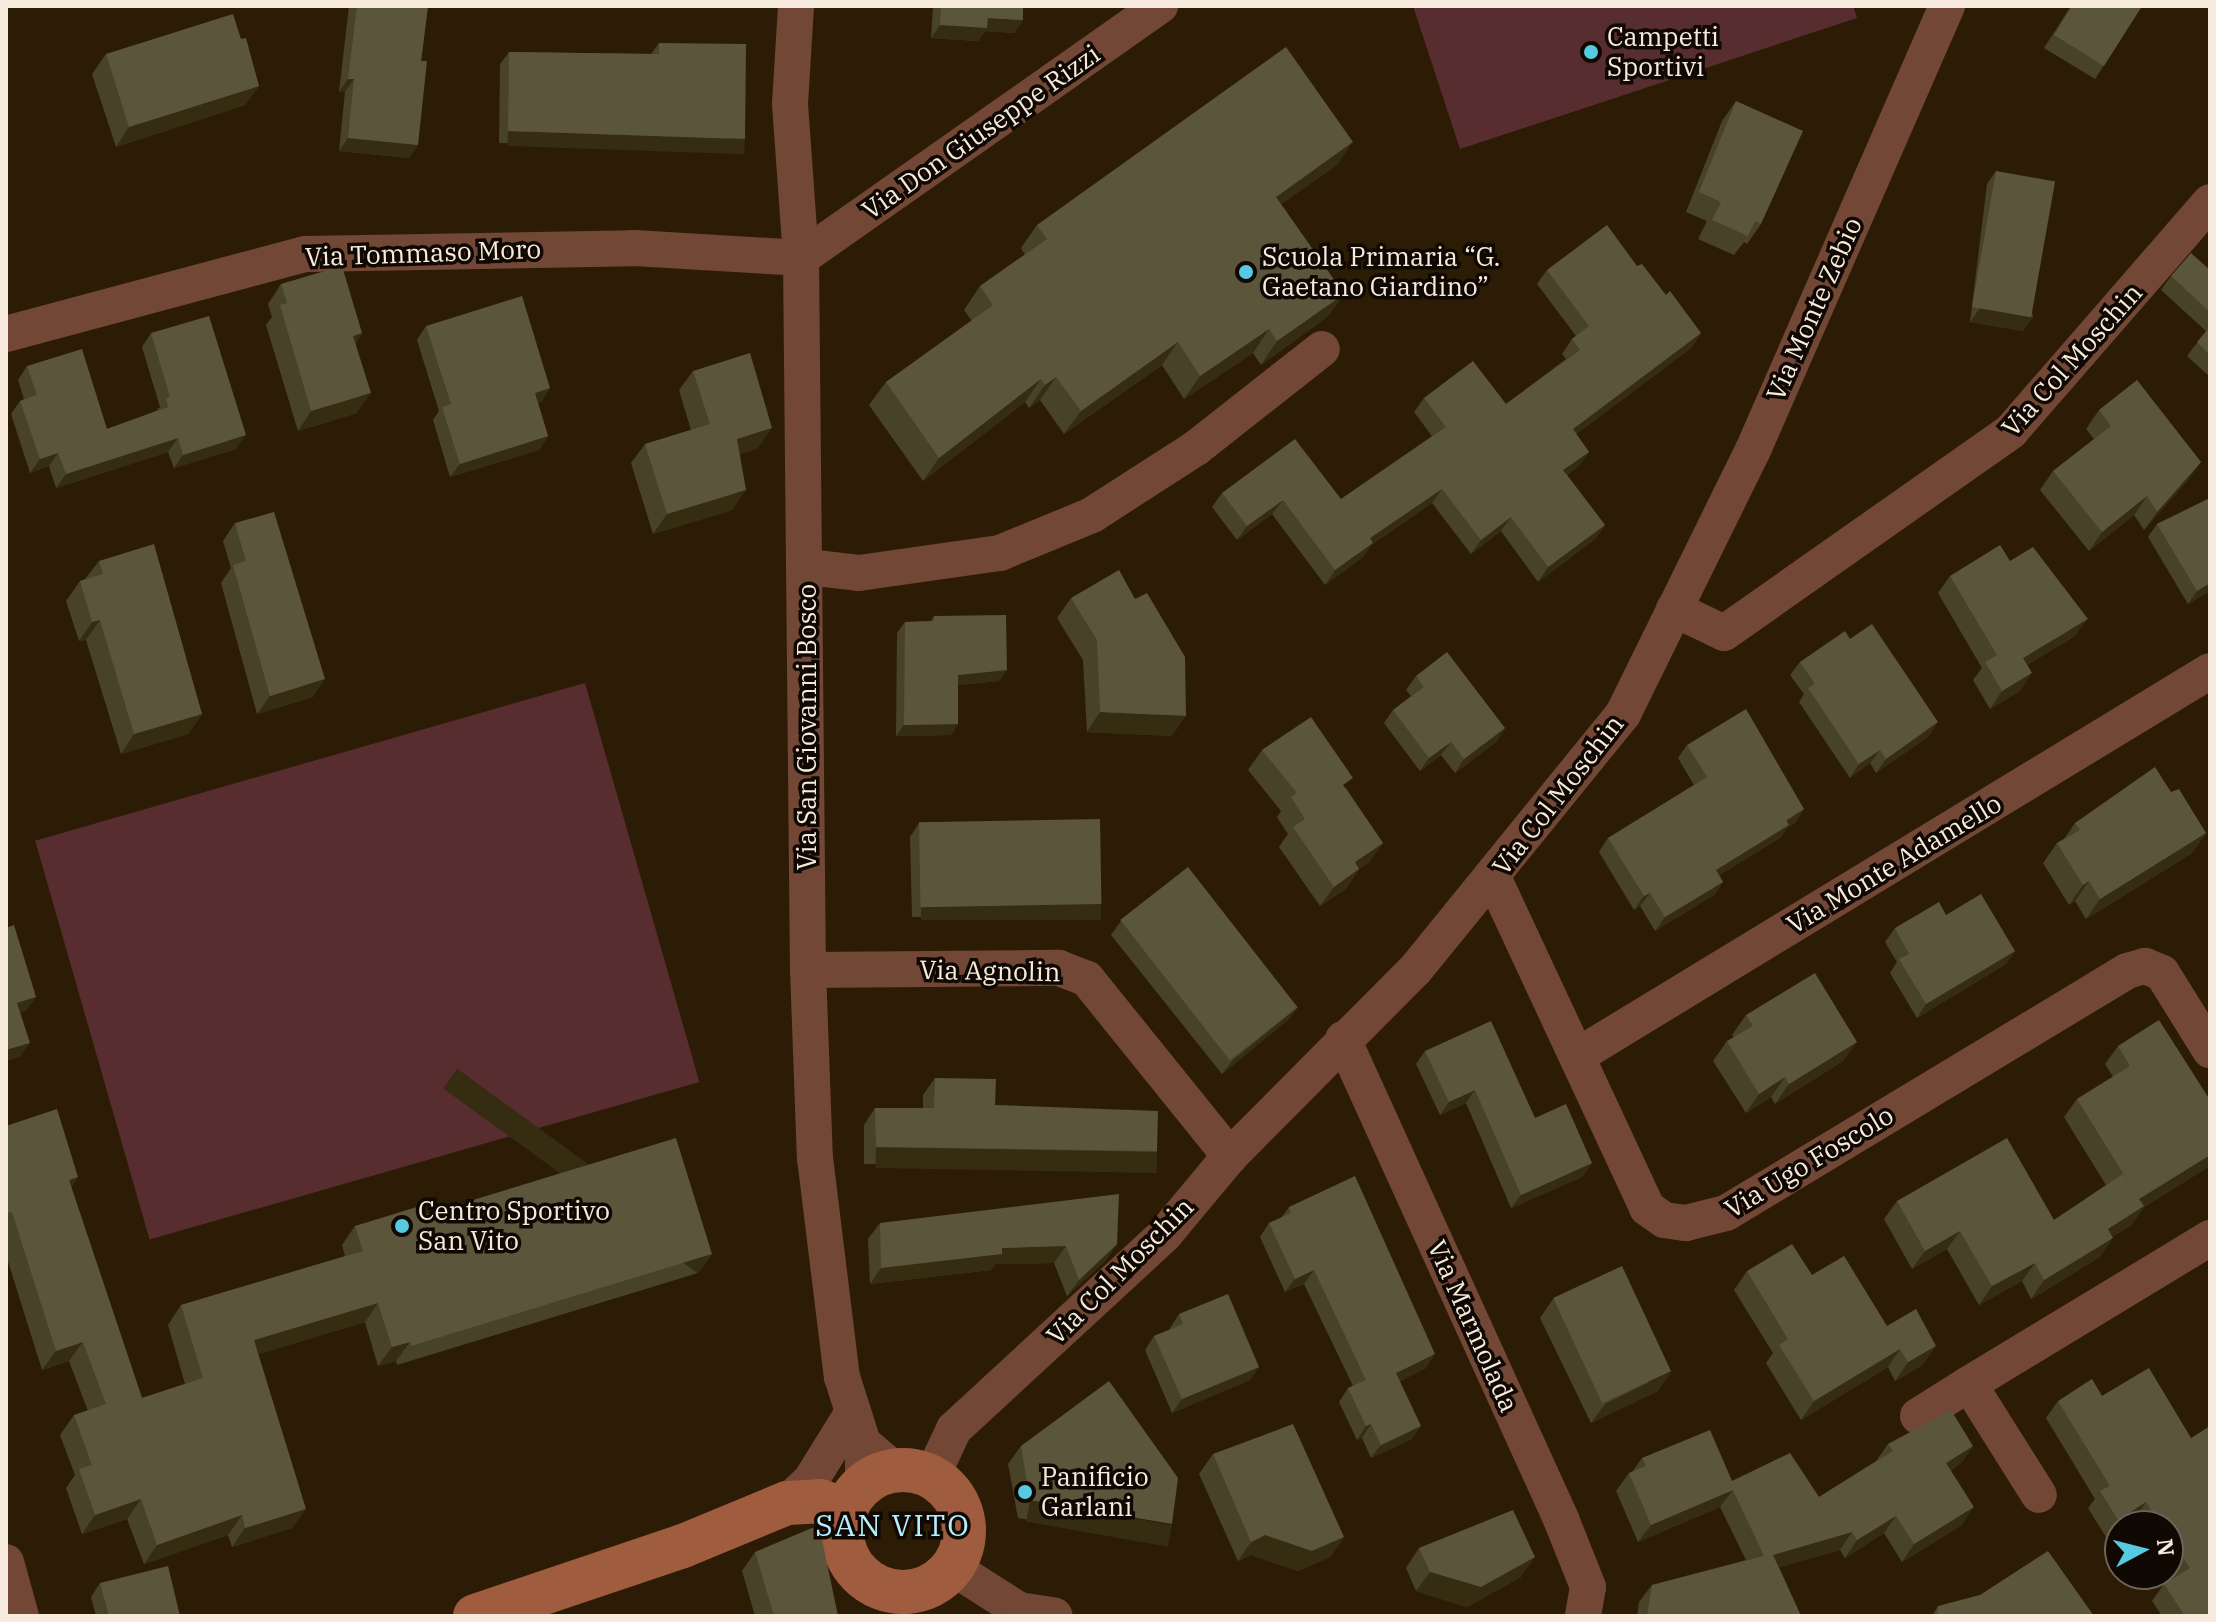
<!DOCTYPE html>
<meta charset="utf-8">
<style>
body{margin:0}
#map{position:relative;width:2216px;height:1622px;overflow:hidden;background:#2d1c05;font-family:"IBM Plex Serif",serif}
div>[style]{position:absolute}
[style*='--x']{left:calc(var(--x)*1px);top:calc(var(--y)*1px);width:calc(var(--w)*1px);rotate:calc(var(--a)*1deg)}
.green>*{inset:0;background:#572d30;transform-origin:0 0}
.street>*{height:36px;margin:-18px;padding:0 18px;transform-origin:18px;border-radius:18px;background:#724735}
.secondary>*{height:44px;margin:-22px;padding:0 22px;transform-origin:22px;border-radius:22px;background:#a05c3e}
.secondary>.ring{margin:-22px;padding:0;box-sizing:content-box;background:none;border:44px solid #a05c3e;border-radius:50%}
.wall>*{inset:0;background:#484328}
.shaded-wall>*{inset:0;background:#352c12;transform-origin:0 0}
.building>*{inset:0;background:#5b553b;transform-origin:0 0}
.dots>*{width:22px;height:22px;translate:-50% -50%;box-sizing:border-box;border:4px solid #100802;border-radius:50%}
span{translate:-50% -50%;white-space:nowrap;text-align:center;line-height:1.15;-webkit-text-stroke:7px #100802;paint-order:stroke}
.poi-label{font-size:26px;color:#f6ebdd}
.left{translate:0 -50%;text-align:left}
.street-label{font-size:26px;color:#f6ebdd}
.quarter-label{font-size:30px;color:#b6eefd;letter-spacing:2px}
.frame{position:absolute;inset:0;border:8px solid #f6ebdd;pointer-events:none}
.north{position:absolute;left:2104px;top:1510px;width:80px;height:80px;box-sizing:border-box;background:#100802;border:2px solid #6c635a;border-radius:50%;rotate:83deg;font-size:22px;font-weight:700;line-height:32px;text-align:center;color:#f6ebdd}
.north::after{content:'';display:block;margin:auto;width:28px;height:36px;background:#58c9e3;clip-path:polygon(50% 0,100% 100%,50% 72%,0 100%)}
</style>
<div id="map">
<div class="green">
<i style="clip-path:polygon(1413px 6px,1853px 6px,1857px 18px,1460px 149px)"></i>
<i style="left:585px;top:683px;width:415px;height:572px;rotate:74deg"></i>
</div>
<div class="street">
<i style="--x:796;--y:6;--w:98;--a:93.5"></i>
<i style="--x:790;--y:104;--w:154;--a:85.9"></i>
<i style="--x:801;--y:258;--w:712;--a:89.44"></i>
<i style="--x:808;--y:970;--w:188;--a:87.9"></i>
<i style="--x:815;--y:1158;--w:221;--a:83"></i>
<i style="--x:842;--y:1377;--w:69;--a:72.3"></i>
<i style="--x:863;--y:1443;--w:41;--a:90"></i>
<i style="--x:6;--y:334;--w:310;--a:-15"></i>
<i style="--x:305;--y:254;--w:329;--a:-1"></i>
<i style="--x:634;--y:248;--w:167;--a:3.4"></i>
<i style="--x:801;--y:258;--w:439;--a:-35.1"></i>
<i style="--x:807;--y:567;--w:52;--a:6.6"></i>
<i style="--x:859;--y:573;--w:142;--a:-8.1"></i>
<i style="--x:1000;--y:553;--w:100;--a:-22.4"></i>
<i style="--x:1092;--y:515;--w:124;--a:-32.8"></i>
<i style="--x:1196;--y:448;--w:160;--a:-38.2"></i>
<i style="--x:1674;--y:609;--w:55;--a:25.6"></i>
<i style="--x:1724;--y:633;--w:351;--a:-35.1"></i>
<i style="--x:2011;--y:431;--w:303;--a:-49"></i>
<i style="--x:1493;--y:877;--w:365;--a:65"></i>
<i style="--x:1647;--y:1208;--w:21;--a:35"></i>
<i style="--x:1664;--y:1220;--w:22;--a:8"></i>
<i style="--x:1686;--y:1223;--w:41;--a:-14"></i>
<i style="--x:1726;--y:1213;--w:468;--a:-31.1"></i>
<i style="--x:2127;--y:971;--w:19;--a:-16"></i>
<i style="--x:2145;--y:966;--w:18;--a:22"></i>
<i style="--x:2162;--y:973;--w:91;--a:58.1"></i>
<i style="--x:808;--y:970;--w:251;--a:-0.5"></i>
<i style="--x:1059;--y:968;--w:30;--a:21"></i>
<i style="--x:1087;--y:979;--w:228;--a:51.1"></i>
<i style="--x:1343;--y:1039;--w:527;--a:65.57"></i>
<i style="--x:1561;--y:1519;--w:73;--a:68.3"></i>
<i style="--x:1588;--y:1587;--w:29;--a:100"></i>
<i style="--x:1577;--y:1056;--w:741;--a:-31.31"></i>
<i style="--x:1969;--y:1384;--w:282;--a:-31.2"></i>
<i style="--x:1918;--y:1416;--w:60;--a:-32.1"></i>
<i style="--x:1969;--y:1384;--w:131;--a:57.8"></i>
<i style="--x:863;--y:1443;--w:42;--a:40.2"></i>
<i style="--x:932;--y:1476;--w:52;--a:-64.9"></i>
<i style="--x:954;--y:1429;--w:287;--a:-42.7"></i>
<i style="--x:1165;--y:1234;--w:102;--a:-50.2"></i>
<i style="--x:1230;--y:1156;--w:262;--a:-45.2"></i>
<i style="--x:1415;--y:970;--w:330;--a:-50.9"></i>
<i style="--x:1623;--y:714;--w:294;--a:-63.8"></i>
<i style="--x:1753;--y:450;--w:485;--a:-66.4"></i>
<i style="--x:787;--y:1503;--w:33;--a:-44"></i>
<i style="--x:811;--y:1480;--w:80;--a:-58.3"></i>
<i style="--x:6;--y:1562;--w:56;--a:74.5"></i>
<i style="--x:953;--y:1568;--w:78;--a:32.5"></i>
<i style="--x:1019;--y:1610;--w:36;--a:9"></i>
</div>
<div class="secondary">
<i class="ring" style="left:842px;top:1470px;width:78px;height:78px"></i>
<i style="--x:475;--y:1616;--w:219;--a:-18.6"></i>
<i style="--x:683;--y:1546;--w:113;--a:-22.5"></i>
<i style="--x:787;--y:1503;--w:33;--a:-3"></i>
<i style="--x:820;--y:1501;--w:27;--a:20"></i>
</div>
<div class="wall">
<i style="clip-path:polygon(349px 6px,428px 6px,421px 61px,418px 145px,409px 158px,339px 151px,345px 92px,339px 92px)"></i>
<i style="clip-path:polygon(933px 6px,1023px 6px,1023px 20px,1014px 33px,985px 31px,978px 41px,931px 38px)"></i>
<i style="clip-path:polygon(2071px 6px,2142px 6px,2095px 79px,2044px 48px)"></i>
<i style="clip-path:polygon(241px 39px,259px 86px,245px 105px,116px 147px,92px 74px,106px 54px)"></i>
<i style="clip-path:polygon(659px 43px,736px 151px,499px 143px,500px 64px,509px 52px,651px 54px)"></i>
<i style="clip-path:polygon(1736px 101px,1761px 224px,1747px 244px,1744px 242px,1734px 255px,1698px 239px,1707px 221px,1686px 212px,1722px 121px)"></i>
<i style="clip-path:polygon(1337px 165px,1281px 204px,1344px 294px,1327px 317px,1261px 365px,1253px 353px,1184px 399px,1162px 365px,1064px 434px,1040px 400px,1029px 408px,1025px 402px,923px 481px,869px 405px,886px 382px,972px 321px,964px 310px,980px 286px,1025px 255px,1021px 248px,1037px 225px)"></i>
<i style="clip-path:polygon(1996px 171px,2033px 317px,2023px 331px,1970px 322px,1987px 184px)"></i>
<i style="clip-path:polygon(1637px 266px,1701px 333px,1691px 348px,1576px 434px,1589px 452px,1579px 466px,1567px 475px,1605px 525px,1595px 539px,1538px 582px,1501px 531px,1471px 554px,1432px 503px,1371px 545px,1363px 557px,1325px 585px,1272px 514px,1237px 540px,1212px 507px,1222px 493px,1341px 499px,1432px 436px,1414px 412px,1424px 398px,1506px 404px,1566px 359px,1562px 354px,1572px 339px,1576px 336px,1537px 284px,1547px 270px)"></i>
<i style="clip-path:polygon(2210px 270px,2210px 377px,2187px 356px,2206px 331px,2161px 290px,2171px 276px)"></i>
<i style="clip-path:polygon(281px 284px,362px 333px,356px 343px,357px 413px,298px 431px,266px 325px,272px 317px,268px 304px)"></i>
<i style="clip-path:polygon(426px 326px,550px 388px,541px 402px,538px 403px,548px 436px,539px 450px,450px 477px,433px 420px,439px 411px,417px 340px)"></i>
<i style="clip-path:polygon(151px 333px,236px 449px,174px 468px,168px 452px,56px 488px,49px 466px,30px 473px,11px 414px,20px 401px,24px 399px,18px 380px,27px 366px,107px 429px,156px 411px,160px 407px,142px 347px)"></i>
<i style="clip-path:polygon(693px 371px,758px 448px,740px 454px,732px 510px,653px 534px,631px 463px,645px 444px,691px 430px,679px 390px)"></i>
<i style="clip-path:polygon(2099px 410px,2201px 462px,2188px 480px,2144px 530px,2134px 515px,2089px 551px,2040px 490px,2053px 471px,2094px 439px,2086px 429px)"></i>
<i style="clip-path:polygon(2210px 498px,2210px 591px,2188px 604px,2148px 537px,2157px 524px)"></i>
<i style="clip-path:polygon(235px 523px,313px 697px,257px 714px,221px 583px,231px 568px,223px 541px)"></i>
<i style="clip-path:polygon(99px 561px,202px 714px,188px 734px,121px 754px,86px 640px,79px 641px,66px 601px,80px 581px,85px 579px)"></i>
<i style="clip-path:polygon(2010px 561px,2075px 636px,2027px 665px,2020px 691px,1990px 709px,1973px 680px,1982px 668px,1938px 593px,1950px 576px)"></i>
<i style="clip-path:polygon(1071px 598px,1172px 736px,1087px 732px,1083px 660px,1057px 618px)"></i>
<i style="clip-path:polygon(934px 616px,1007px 670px,999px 681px,958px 685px,958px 724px,951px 735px,896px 736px,897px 633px,905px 622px,931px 621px)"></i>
<i style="clip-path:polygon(1850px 639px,1929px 736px,1876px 773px,1870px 763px,1850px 778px,1799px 702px,1804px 694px,1790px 675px,1800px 662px)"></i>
<i style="clip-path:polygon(1416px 676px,1505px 728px,1496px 742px,1455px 773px,1441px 755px,1420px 771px,1384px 723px,1393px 710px,1411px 696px,1406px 690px)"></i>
<i style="clip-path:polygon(1687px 745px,1804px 809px,1795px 823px,1787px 828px,1780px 838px,1719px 875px,1723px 882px,1714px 895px,1655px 931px,1640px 906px,1634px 910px,1599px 852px,1608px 838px,1694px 785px,1678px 758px)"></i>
<i style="clip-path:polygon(1262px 750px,1346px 788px,1383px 843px,1369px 862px,1359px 869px,1346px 889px,1320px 906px,1279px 847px,1288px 834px,1277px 817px,1281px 811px,1248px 770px)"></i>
<i style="clip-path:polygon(2171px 792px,2206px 833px,2192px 853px,2086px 919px,2075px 901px,2069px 905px,2043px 863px,2057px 843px,2064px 839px,2075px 823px)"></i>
<i style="clip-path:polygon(919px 823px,1101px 904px,1092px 918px,912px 917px,910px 837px)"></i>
<i style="clip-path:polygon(1946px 915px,2015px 951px,2006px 964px,1917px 1018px,1890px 973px,1897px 962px,1885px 942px,1895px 928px)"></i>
<i style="clip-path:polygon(1121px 921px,1298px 1007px,1288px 1020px,1222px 1074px,1111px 935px)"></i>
<i style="clip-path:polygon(1746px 1015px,1857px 1042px,1843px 1061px,1775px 1104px,1771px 1097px,1746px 1113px,1713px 1061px,1727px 1041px,1734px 1037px,1732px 1035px)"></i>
<i style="clip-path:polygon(2118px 1046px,2210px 1100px,2210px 1166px,2144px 1207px,2131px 1225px,2112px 1237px,2100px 1257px,2031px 1299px,2022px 1281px,1979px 1305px,1947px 1249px,1912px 1269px,1884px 1219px,1897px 1201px,2054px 1220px,2106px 1185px,2064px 1117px,2077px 1099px,2113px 1077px,2105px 1064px)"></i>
<i style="clip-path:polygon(1425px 1051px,1592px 1163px,1582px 1177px,1511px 1208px,1466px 1103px,1440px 1115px,1416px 1064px)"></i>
<i style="clip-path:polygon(935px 1078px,995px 1105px,1157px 1151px,1145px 1168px,864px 1164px,864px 1125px,875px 1108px,923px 1108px,923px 1095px)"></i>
<i style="clip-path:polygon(6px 1126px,78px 1177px,71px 1187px,142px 1398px,185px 1384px,168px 1325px,181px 1305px,345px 1256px,342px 1245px,355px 1226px,424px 1215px,712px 1254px,698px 1273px,397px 1365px,396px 1361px,378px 1366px,365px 1322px,258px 1354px,292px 1528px,232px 1547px,228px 1535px,144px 1564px,127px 1519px,82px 1534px,66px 1488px,75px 1475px,60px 1435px,74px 1415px,88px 1411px,69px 1361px,42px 1370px,6px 1255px)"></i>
<i style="clip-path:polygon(1289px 1207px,1426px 1368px,1400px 1381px,1412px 1439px,1371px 1458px,1362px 1438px,1357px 1440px,1339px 1402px,1348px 1388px,1353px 1386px,1304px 1284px,1285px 1292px,1260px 1237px,1269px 1223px,1281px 1218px)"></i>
<i style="clip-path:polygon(880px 1223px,1117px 1244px,1106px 1260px,1067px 1296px,1054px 1263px,995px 1264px,991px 1270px,870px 1284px,868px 1239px)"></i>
<i style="clip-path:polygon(1747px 1271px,1812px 1275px,1887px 1326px,1923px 1365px,1895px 1381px,1888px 1367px,1801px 1420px,1766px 1363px,1773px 1353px,1734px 1290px)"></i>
<i style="clip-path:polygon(1553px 1299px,1658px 1391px,1591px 1423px,1540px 1318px)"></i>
<i style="clip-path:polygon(1179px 1314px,1259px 1367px,1250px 1380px,1172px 1413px,1145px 1350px,1154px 1336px,1170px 1330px,1170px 1328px)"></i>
<i style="clip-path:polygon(2149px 1368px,2210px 1616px,2162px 1616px,2152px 1601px,2164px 1584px,2173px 1578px,2168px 1571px,2168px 1526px,2139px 1526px,2134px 1520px,2106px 1537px,2088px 1508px,2095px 1499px,2046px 1418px,2058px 1401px,2102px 1396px)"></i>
<i style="clip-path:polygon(1888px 1444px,1973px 1446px,1961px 1463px,1951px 1470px,1962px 1525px,1902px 1562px,1884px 1533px,1845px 1558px,1840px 1550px,1779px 1567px,1801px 1616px,1637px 1616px,1639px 1602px,1652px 1585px,1746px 1560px,1720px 1507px,1638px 1542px,1616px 1491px,1629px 1473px,1632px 1472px,1642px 1458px,1732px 1481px,1819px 1497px,1876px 1461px)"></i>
<i style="clip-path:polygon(1021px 1446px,1159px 1542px,1018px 1518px,1008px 1464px)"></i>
<i style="clip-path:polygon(1213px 1454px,1344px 1537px,1330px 1557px,1298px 1571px,1251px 1555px,1238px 1561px,1199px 1474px)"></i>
<i style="clip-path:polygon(1419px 1548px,1521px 1577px,1467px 1607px,1416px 1591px,1406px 1568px)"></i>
<i style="clip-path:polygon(755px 1552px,838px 1616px,755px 1616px,742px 1571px)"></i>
<i style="clip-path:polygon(100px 1583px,180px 1616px,96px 1616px,91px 1597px)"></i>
<i style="clip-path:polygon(1938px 1606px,2094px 1616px,1932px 1616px)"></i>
</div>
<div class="shaded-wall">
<i style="clip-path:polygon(988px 18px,1023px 20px,1014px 33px,985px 31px,978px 41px,931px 38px,940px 25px)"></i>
<i style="clip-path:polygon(348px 79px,354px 79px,345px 92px,339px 92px)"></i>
<i style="clip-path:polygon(259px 86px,245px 105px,116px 147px,129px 127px)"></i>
<i style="left:508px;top:131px;width:237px;height:15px;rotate:2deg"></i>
<i style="clip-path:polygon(348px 138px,418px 145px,409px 158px,339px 151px)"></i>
<i style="clip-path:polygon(1353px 142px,1337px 165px,1259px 220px,1276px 197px)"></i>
<i style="clip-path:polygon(1344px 294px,1327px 317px,1261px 365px,1277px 341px)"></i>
<i style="clip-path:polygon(1980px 308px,2033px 317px,2023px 331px,1970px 322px)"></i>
<i style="clip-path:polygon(1269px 329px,1253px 353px,1184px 399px,1200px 376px)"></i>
<i style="clip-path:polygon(362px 333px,349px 353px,353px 336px)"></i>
<i style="clip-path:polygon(1701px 333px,1691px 348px,1562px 444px,1573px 429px)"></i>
<i style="clip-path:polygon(1178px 342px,1162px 365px,1064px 434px,1081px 411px)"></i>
<i style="clip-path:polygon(1056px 377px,1040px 400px,1029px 408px,1045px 385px)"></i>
<i style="clip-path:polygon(1041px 379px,1025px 402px,923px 481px,939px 458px)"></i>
<i style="clip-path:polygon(550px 388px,541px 402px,525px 407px,535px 393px)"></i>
<i style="clip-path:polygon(371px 393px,357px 413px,298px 431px,311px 411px)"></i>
<i style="clip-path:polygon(772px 428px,758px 448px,724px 459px,737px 439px)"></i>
<i style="clip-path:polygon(246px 435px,236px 449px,174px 468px,183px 455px)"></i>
<i style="clip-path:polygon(548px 436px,539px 450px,450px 477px,460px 464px)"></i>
<i style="clip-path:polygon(178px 438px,168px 452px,56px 488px,66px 474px)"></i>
<i style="clip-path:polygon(1589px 452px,1579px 466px,1553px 484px,1563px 470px)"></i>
<i style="clip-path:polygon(58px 453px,49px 466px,30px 473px,40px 459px)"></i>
<i style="clip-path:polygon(2201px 462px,2188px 480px,2144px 530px,2157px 512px)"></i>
<i style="clip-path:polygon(1442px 489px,1432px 503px,1371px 545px,1363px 557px,1325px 585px,1335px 570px,1370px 538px)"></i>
<i style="clip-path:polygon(746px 490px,732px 510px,653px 534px,667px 514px)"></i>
<i style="clip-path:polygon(2147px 496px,2134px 515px,2089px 551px,2102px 532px)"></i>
<i style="clip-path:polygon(1283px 500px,1272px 514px,1237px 540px,1247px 526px)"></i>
<i style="clip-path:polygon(1511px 517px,1501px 531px,1471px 554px,1481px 540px)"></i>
<i style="clip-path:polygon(1605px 525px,1595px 539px,1538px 582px,1548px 567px)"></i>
<i style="clip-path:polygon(2210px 583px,2210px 591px,2188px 604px,2197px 591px)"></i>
<i style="clip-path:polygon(2088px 619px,2075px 636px,2010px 675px,2023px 658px)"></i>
<i style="clip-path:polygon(100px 620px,86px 640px,79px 641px,92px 622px)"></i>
<i style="clip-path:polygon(1007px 670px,999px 681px,950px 686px,958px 675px)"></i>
<i style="clip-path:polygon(2032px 673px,2020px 691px,1990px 709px,2002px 691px)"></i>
<i style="clip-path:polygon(325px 679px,313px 697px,257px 714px,270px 696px)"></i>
<i style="clip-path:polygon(1100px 712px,1186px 716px,1172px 736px,1087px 732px)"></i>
<i style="clip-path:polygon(202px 714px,188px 734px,121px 754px,134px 734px)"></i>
<i style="clip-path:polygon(1938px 722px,1929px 736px,1876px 773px,1886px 759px)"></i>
<i style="clip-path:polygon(958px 724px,951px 735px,896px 736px,904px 725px)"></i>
<i style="clip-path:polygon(1505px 728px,1496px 742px,1455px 773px,1464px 759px)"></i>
<i style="clip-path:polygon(1451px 742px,1441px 755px,1420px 771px,1429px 758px)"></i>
<i style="clip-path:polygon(1880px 750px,1870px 763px,1850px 778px,1859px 764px)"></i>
<i style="clip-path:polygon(1804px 809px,1795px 823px,1787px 828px,1780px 838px,1707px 883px,1716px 870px)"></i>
<i style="clip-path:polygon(2206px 833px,2192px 853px,2086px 919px,2100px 899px)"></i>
<i style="clip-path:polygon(1383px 843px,1369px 862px,1359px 869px,1346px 889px,1320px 906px,1334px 887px,1355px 862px)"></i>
<i style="clip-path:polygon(2089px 881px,2075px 901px,2069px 905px,2083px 885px)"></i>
<i style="clip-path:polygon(1723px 882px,1714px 895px,1655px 931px,1665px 917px)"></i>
<i style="clip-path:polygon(1650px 893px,1640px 906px,1634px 910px,1644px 896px)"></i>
<i style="left:921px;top:903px;width:180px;height:17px"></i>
<i style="clip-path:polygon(2015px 951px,2006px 964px,1917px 1018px,1926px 1004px)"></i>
<i style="clip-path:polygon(36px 997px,26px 1011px,8px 1017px,17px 1003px)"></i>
<i style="clip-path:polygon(1298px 1007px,1288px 1020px,1222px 1074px,1232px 1061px)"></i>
<i style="clip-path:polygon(1857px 1042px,1843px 1061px,1775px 1104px,1789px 1084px)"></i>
<i style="clip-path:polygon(30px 1043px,20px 1057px,6px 1061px,6px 1050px)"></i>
<i style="clip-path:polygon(1785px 1077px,1771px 1097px,1746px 1113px,1759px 1094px)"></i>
<i style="clip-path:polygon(1475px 1090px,1466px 1103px,1440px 1115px,1449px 1102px)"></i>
<i style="left:876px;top:1147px;width:281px;height:21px;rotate:1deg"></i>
<i style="clip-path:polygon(2210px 1155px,2210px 1166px,2144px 1207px,2131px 1225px,2095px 1248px,2108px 1229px,2139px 1199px)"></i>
<i style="clip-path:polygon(1592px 1163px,1582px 1177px,1511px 1208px,1521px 1195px)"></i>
<i style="clip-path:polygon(78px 1177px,65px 1196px,69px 1180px)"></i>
<i style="clip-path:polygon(1960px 1231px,1947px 1249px,1912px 1269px,1925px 1251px)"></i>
<i style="clip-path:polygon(2113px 1238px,2100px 1257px,2031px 1299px,2044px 1280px)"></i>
<i style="clip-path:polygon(1117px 1244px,1106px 1260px,1067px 1296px,1079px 1280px)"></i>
<i style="clip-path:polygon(1066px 1246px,1054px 1263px,995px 1264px,991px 1270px,870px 1284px,881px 1268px,1002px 1248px)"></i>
<i style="left:712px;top:1254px;width:24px;height:315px;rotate:126deg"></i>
<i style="clip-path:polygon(2035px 1263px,2022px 1281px,1979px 1305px,1992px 1286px)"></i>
<i style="clip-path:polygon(1314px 1270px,1304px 1284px,1285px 1292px,1295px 1279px)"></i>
<i style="clip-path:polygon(378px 1303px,365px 1322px,240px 1360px,254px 1340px)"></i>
<i style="clip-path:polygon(83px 1342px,69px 1361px,42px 1370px,56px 1351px)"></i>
<i style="clip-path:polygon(410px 1342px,396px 1361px,378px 1366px,392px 1347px)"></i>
<i style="clip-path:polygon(1936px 1346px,1923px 1365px,1895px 1381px,1908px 1362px)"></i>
<i style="clip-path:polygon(1900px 1349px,1888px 1367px,1801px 1420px,1814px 1401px)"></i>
<i style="clip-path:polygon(1435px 1354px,1426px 1368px,1387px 1387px,1396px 1373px)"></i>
<i style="clip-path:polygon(1259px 1367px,1250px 1380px,1172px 1413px,1182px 1399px)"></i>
<i style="clip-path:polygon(1672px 1371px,1658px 1391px,1591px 1423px,1605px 1404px)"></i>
<i style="clip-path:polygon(1371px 1424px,1362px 1438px,1357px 1440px,1366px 1426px)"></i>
<i style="clip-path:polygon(1421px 1426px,1412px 1439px,1371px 1458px,1381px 1445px)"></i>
<i style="clip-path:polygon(1973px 1446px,1961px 1463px,1934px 1480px,1946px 1463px)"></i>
<i style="clip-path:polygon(1733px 1490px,1720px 1507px,1638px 1542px,1651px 1525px)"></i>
<i style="clip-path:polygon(141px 1499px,127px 1519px,82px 1534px,95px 1515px)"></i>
<i style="left:1030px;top:1500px;width:144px;height:22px;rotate:10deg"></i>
<i style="clip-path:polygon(2146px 1502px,2134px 1520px,2124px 1526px,2120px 1526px,2120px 1528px,2106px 1537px,2118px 1520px)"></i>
<i style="clip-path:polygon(1974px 1507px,1962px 1525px,1902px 1562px,1914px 1544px)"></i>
<i style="clip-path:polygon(306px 1509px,292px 1528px,232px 1547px,245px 1528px)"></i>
<i style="clip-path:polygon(242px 1515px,228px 1535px,144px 1564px,157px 1545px)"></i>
<i style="clip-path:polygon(1896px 1516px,1884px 1533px,1845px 1558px,1857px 1540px)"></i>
<i style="clip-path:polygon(1852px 1532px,1840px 1550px,1761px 1573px,1773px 1555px)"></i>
<i style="clip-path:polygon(1265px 1535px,1344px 1537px,1330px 1557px,1298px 1571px,1251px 1555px,1238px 1561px,1251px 1542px)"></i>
<i style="clip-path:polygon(1535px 1557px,1521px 1577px,1467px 1607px,1416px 1591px,1430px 1572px)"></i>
</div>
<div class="building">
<i style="clip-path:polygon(357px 6px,428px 6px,421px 61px,427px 61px,418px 145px,348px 138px,354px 79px,348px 79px)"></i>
<i style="clip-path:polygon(941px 6px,1023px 6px,1023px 20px,988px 18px,987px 28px,940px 25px)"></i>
<i style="clip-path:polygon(2072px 6px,2142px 6px,2104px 66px,2054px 35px)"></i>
<i style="clip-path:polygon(233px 14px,241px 39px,246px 38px,259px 86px,129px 127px,106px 54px)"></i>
<i style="clip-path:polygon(659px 43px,746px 44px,745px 139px,508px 131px,509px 52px,659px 54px)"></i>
<i style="clip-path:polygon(1286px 47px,1353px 142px,1276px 197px,1344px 294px,1277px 341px,1269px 329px,1200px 376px,1178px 342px,1081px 411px,1056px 377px,1045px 385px,1041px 379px,939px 458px,886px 382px,993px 305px,980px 286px,1047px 239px,1037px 225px)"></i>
<i style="clip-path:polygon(1736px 101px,1803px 131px,1761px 224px,1755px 221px,1748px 236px,1712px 220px,1721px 202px,1699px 192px)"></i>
<i style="left:1996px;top:171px;width:60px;height:138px;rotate:10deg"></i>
<i style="clip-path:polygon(1607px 225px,1637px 266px,1642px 264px,1666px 295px,1670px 291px,1701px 333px,1573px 429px,1589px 452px,1563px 470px,1605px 525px,1548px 567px,1511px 517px,1481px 540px,1442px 489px,1370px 538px,1373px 543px,1335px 570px,1283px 500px,1247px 526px,1222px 493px,1295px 439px,1341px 499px,1446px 427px,1424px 398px,1473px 361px,1506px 404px,1580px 350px,1572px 339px,1589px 326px,1547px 270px)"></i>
<i style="clip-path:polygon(2191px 253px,2210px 270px,2210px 312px,2171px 276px)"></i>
<i style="clip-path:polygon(342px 266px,362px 333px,353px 336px,371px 393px,311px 411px,280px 305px,287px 303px,281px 284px)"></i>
<i style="clip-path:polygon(522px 296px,550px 388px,535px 393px,548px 436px,460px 464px,442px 407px,451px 404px,426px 326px)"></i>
<i style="clip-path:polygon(209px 316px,246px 435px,183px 455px,178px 438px,66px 474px,58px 453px,40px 459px,20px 401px,37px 395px,27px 366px,82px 349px,107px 429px,168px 407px,166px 398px,170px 397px,151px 333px)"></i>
<i style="clip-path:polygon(2210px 327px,2210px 355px,2197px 342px)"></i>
<i style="clip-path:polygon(750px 353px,772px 428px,737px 439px,746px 490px,667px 514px,645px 444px,710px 424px,693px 371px)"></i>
<i style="clip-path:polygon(2137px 380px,2201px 462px,2157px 512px,2147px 496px,2102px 532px,2053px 471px,2111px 426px,2099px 410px)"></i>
<i style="clip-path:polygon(2210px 498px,2210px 583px,2197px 591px,2157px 524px)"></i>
<i style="clip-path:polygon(274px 512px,325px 679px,270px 696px,233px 565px,246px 561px,235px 523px)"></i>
<i style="clip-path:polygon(154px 544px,202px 714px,134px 734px,100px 620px,92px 622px,80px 581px,103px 574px,99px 561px)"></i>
<i style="clip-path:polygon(2000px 545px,2010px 561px,2033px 547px,2088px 619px,2023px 658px,2032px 673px,2002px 691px,1985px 662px,1997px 655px,1950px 576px)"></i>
<i style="clip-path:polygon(1119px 570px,1135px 599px,1147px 593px,1185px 657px,1186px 716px,1100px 712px,1097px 640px,1071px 598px)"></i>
<i style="clip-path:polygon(1006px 615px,1007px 670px,958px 675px,958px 724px,904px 725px,905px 622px,934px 621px,934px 616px)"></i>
<i style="clip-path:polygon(1872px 624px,1938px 722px,1886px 759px,1880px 750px,1859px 764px,1808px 688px,1815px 684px,1800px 662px,1845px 631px,1850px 639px)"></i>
<i style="clip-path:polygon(1447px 652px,1505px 728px,1464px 759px,1451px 742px,1429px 758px,1393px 710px,1424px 687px,1416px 676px)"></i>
<i style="clip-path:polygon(1746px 709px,1804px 809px,1786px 820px,1789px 825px,1716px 870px,1723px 882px,1665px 917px,1650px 893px,1644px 896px,1608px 838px,1707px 777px,1687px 745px)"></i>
<i style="clip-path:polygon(1311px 717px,1353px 778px,1343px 785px,1383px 843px,1355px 862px,1359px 869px,1334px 887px,1293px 827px,1305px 819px,1291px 797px,1297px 793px,1262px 750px)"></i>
<i style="clip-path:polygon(2155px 767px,2171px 792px,2179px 789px,2206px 833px,2100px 899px,2089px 881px,2083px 885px,2057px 843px,2080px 830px,2075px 823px)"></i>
<i style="left:1100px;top:819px;width:85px;height:181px;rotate:89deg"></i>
<i style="left:1188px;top:867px;width:178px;height:86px;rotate:52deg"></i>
<i style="clip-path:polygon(1981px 894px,2015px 951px,1926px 1004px,1899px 959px,1909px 954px,1895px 928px,1939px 902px,1946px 915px)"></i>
<i style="clip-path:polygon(14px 925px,36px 997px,17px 1003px,30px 1043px,6px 1050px,6px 928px)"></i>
<i style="clip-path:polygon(1815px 973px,1857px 1042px,1789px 1084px,1785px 1077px,1759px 1094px,1727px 1041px,1753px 1026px,1746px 1015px)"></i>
<i style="clip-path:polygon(2159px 1020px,2210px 1100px,2210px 1155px,2139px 1199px,2144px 1206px,2108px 1229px,2113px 1238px,2044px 1280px,2035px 1263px,1992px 1286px,1960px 1231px,1925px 1251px,1897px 1201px,2007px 1138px,2054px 1220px,2123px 1174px,2131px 1186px,2077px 1099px,2130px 1066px,2118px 1046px)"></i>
<i style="clip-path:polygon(1491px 1021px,1535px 1118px,1566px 1104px,1592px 1163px,1521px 1195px,1475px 1090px,1449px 1102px,1425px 1051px)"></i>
<i style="clip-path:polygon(935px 1078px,996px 1079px,995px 1105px,1158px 1111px,1157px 1151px,876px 1147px,875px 1108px,934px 1108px)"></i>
<i style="clip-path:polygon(57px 1109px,78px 1177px,69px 1180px,142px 1398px,203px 1378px,181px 1305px,363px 1251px,355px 1226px,420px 1206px,424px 1215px,676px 1138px,712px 1254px,411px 1346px,410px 1342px,392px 1347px,378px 1303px,254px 1340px,306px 1509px,245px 1528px,242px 1515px,157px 1545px,141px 1499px,95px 1515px,79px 1469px,92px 1465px,74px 1415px,106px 1404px,83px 1342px,56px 1351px,12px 1212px,6px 1213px,6px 1126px)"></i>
<i style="clip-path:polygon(1355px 1176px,1435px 1354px,1396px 1373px,1421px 1426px,1381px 1445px,1371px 1424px,1366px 1426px,1348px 1388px,1366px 1380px,1314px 1270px,1295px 1279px,1269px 1223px,1291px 1213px,1289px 1207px)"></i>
<i style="clip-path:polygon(1119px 1194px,1117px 1244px,1079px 1280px,1066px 1246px,1002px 1248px,1002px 1254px,881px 1268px,880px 1223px)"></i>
<i style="clip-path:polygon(1792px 1244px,1812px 1275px,1844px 1256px,1887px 1326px,1916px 1309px,1936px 1346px,1908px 1362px,1900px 1349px,1814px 1401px,1779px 1345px,1788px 1339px,1747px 1271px)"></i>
<i style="left:1622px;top:1266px;width:116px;height:76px;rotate:65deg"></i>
<i style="clip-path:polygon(1228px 1294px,1259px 1367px,1182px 1399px,1154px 1336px,1183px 1324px,1179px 1314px)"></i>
<i style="clip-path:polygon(2149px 1368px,2191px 1438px,2210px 1426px,2210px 1616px,2185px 1616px,2164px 1584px,2190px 1568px,2168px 1535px,2168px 1526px,2162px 1526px,2146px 1502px,2118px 1520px,2100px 1491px,2110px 1486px,2058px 1401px,2092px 1379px,2102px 1396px)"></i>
<i style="clip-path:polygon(1109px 1381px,1178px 1478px,1172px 1524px,1030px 1500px,1021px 1446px)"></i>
<i style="clip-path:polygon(1951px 1410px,1973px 1446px,1946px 1463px,1974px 1507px,1914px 1544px,1896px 1516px,1857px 1540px,1852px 1532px,1773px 1555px,1801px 1616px,1647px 1616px,1652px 1585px,1764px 1556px,1733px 1490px,1651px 1525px,1629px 1473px,1646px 1466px,1642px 1458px,1710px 1430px,1732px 1481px,1790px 1453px,1819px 1497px,1893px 1451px,1888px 1444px)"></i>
<i style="clip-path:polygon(1293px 1424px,1344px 1537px,1312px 1551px,1265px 1535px,1251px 1542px,1213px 1454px)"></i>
<i style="clip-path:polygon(1513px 1510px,1535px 1557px,1481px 1587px,1430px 1572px,1419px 1548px)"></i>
<i style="clip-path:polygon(819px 1525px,838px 1616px,774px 1616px,755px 1552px)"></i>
<i style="clip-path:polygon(2048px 1551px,2094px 1616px,1937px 1616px,1938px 1606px,1980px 1595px)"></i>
<i style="clip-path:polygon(168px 1566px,180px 1616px,109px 1616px,100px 1583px)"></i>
</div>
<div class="dots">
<i style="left:1591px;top:52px;background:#58c9e3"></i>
<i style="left:1246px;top:272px;background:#58c9e3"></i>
<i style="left:402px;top:1226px;background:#58c9e3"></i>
<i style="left:1025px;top:1492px;background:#58c9e3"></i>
</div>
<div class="poi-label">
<span class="left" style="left:1607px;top:52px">Campetti<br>Sportivi</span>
<span class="left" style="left:1262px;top:272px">Scuola Primaria “G.<br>Gaetano Giardino”</span>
<span class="left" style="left:418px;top:1226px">Centro Sportivo<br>San Vito</span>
<span class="left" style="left:1041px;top:1492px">Panificio<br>Garlani</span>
</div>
<div class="street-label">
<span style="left:981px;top:132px;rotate:-35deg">Via Don Giuseppe Rizzi</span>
<span style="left:423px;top:253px;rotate:-2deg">Via Tommaso Moro</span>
<span style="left:1814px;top:309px;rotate:-66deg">Via Monte Zebio</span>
<span style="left:2072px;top:360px;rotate:-48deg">Via Col Moschin</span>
<span style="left:807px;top:727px;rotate:-90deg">Via San Giovanni Bosco</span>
<span style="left:1558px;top:795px;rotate:-52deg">Via Col Moschin</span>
<span style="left:1894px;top:864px;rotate:-31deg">Via Monte Adamello</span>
<span style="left:990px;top:971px;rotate:1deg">Via Agnolin</span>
<span style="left:1809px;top:1162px;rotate:-31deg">Via Ugo Foscolo</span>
<span style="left:1120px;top:1271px;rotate:-45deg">Via Col Moschin</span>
<span style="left:1473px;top:1326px;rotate:66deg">Via Marmolada</span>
</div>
<div class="quarter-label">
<span style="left:893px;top:1525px">SAN VITO</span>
</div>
<div class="frame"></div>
<div class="north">N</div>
</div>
